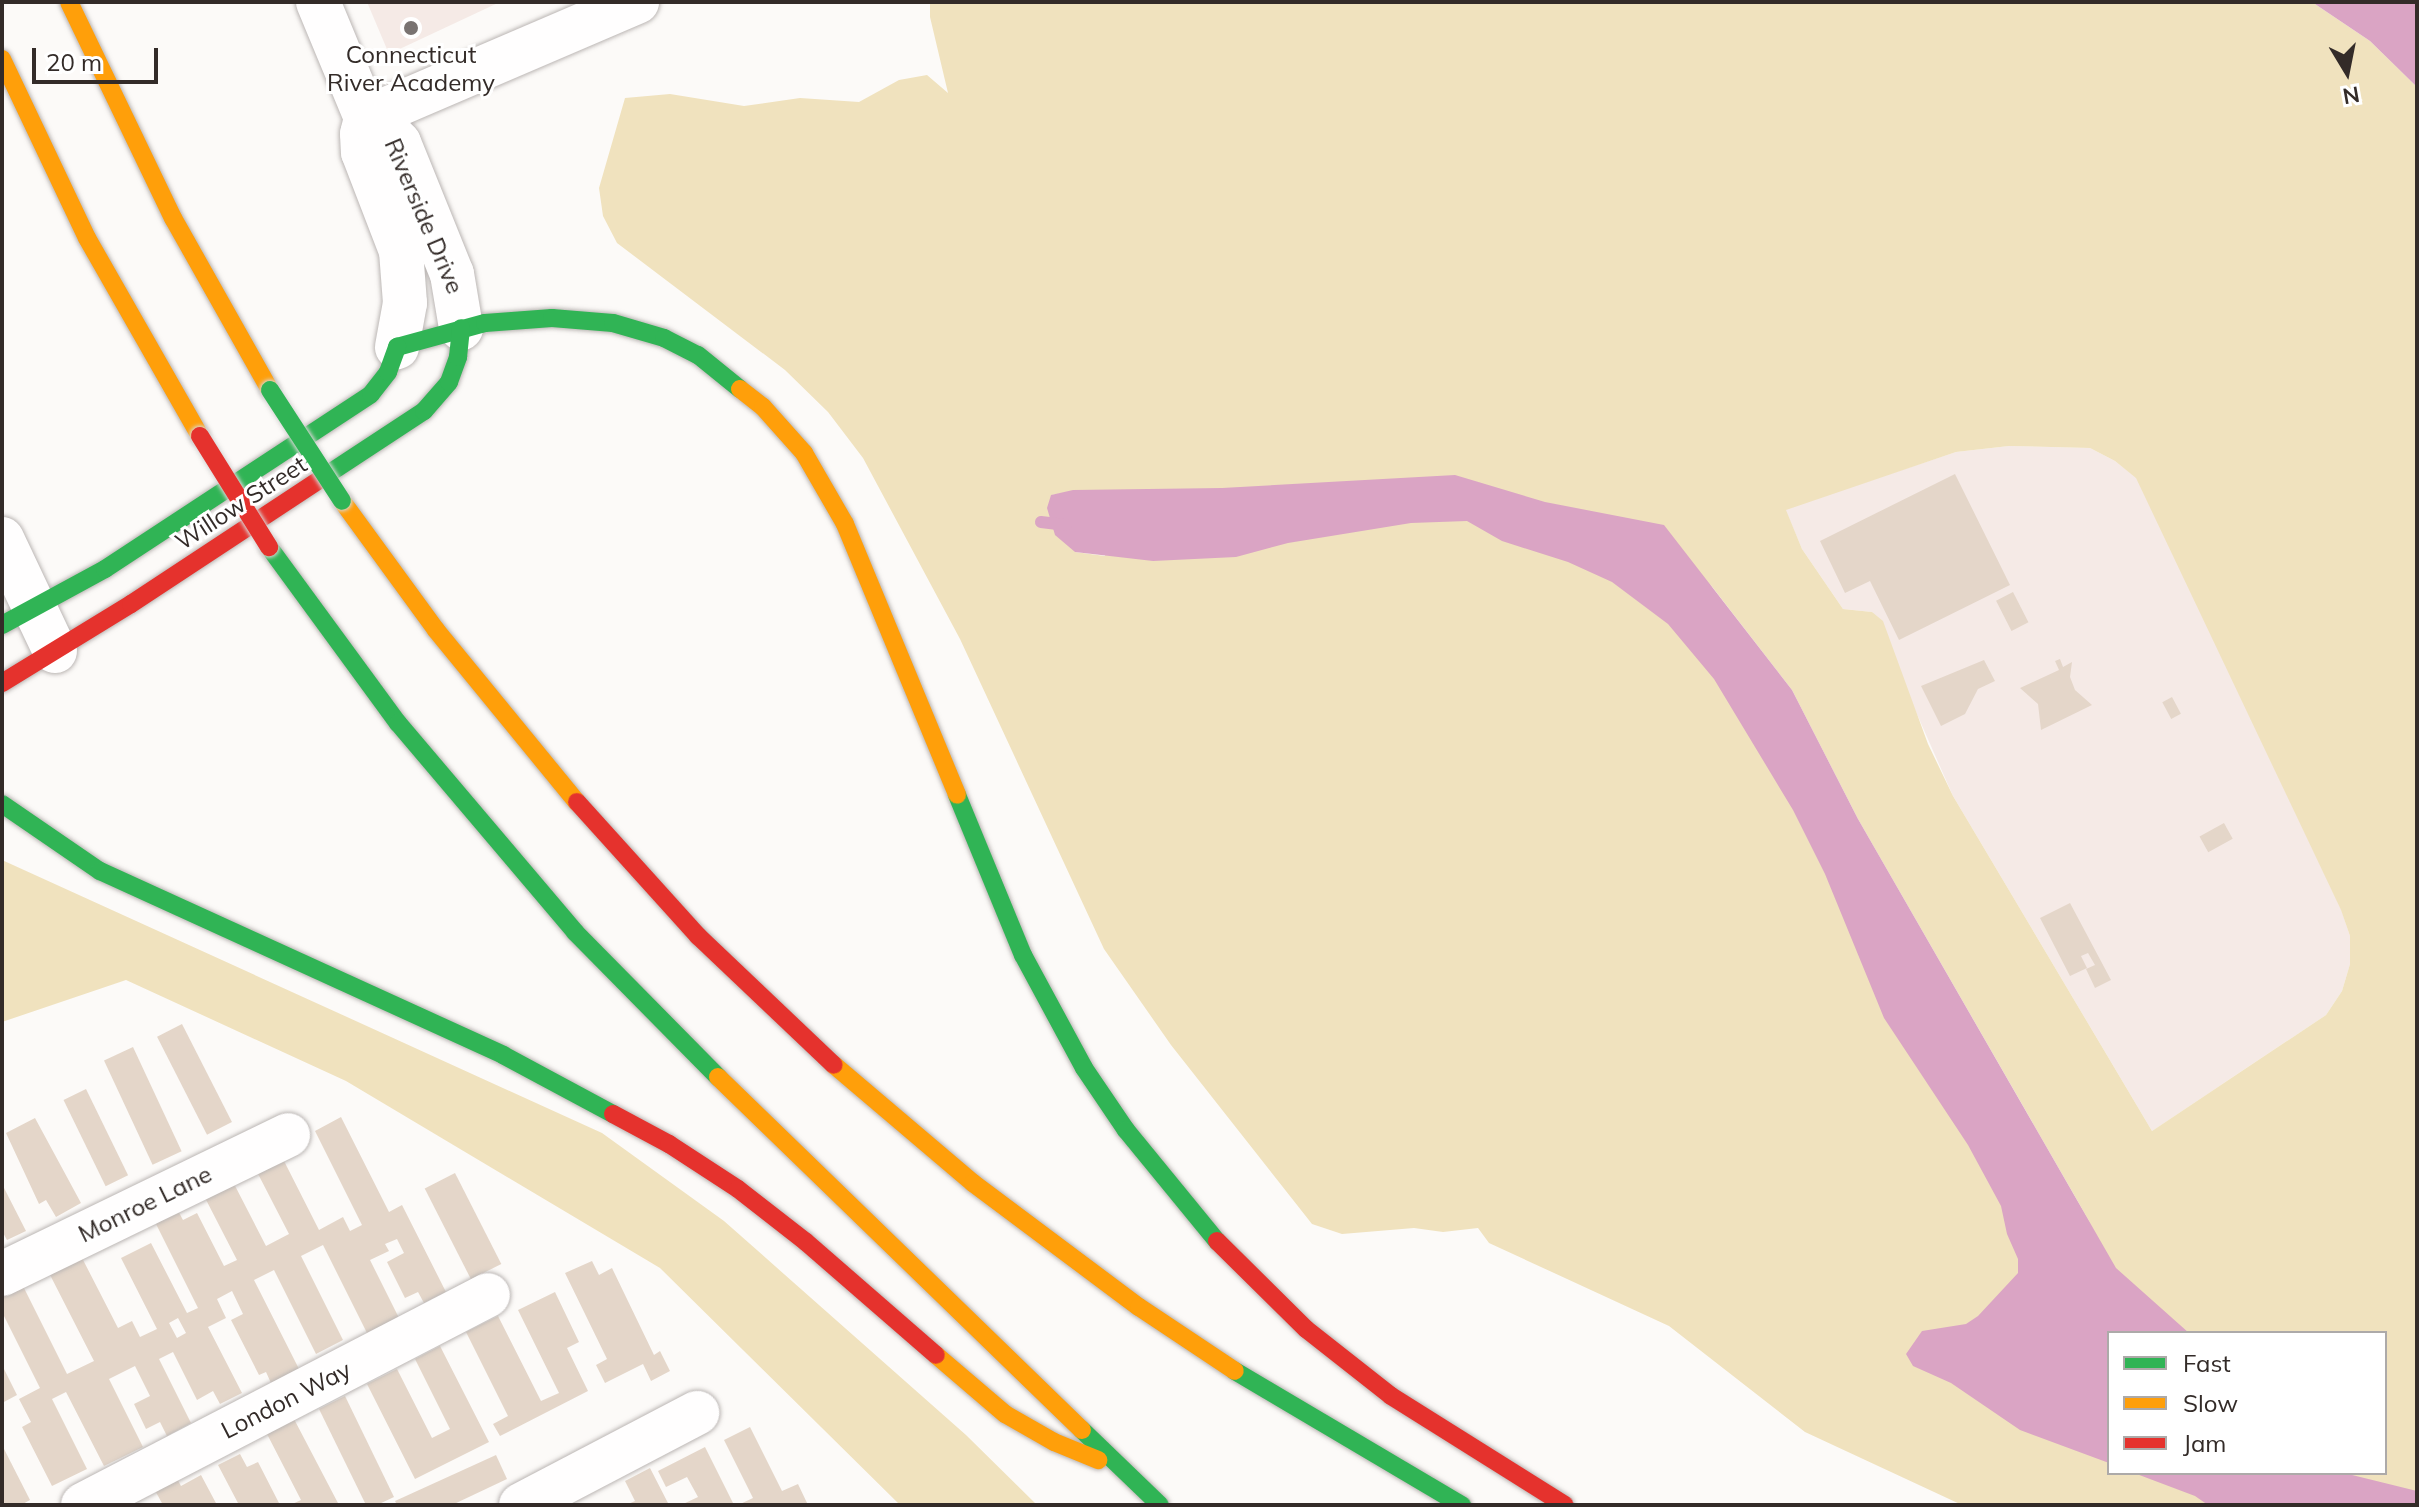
<!DOCTYPE html>
<style>
body{margin:0}
#map{position:relative;width:2419px;height:1507px;overflow:hidden;background:#fcfaf8;font-family:Mulish,sans-serif}
div>[style]{position:absolute}
[style*='--x']{left:calc(var(--x)*1px);top:calc(var(--y)*1px);width:calc(var(--w)*1px);rotate:calc(var(--a)*1deg)}
.built>*{inset:0;background:#f5eae6}
.green>*{inset:0;background:#f0e2be}
.water>*{inset:0;background:#daa4c4}
.stream>*{height:12px;margin:-6px;padding:0 6px;transform-origin:6px;border-radius:6px;background:#daa4c4}
.building>*{inset:0;background:#e4d6c9;transform-origin:0 0}
.roads{filter:drop-shadow(0 0 2px #bbb6b4) drop-shadow(0 0 2px #bbb6b4)}
.street>*{height:44px;margin:-22px;padding:0 22px;transform-origin:22px;border-radius:22px;background:#fffefe}
.fast>*{height:18px;margin:-9px;padding:0 9px;transform-origin:9px;border-radius:9px;background:#30b455}
.slow>*{height:18px;margin:-9px;padding:0 9px;transform-origin:9px;border-radius:9px;background:#ff9f0a}
.jam>*{height:18px;margin:-9px;padding:0 9px;transform-origin:9px;border-radius:9px;background:#e5322d}
.bridges{filter:drop-shadow(0 0 2px #d9d7d6) drop-shadow(0 0 2px #d9d7d6)}
.fast-bridge>*{height:18px;margin:-9px;padding:0 9px;transform-origin:9px;border-radius:9px;background:#30b455}
.jam-bridge>*{height:18px;margin:-9px;padding:0 9px;transform-origin:9px;border-radius:9px;background:#e5322d}
.dots>*{width:22px;height:22px;translate:-50% -50%;box-sizing:border-box;border:4px solid #fff;border-radius:50%}
span{translate:-50% -50%;white-space:nowrap;text-align:center;line-height:1.15;-webkit-text-stroke:6px #fff;paint-order:stroke}
.poi-label{font-size:24px;color:#332b28}
.street-label{font-size:24px;color:#332b28}
.frame{position:absolute;inset:0;border:4px solid #332b28;pointer-events:none}
.legend{position:absolute;left:2107px;top:1331px;width:280px;height:144px;box-sizing:border-box;background:#fff;border:2px solid #adaaa9;margin:0;padding:10px 14px;list-style:none;font-size:24px;color:#332b28}
.legend li{display:flex;align-items:center;gap:16px;height:40px}
.legend b{width:40px;border:2px solid #adaaa9}
.north{position:absolute;left:2307px;top:32px;width:80px;height:80px;-webkit-text-stroke:6px #fff;paint-order:stroke;rotate:170deg;font-size:22px;font-weight:700;line-height:32px;text-align:center;color:#332b28}
.north::after{content:'';display:block;margin:auto;width:28px;height:36px;background:#332b28;clip-path:polygon(50% 0,100% 100%,50% 72%,0 100%)}
.scale{position:absolute;left:32px;top:48px;width:126px;height:36px;box-sizing:border-box;border:4px solid #332b28;border-top:0;padding-left:10px;font-size:24px;line-height:28px;white-space:nowrap;color:#332b28;-webkit-text-stroke:6px #fff;paint-order:stroke}
</style>
<div id="map">
<div class="built">
<i style="clip-path:polygon(367px 2px,500px 2px,389px 54px)"></i>
<i style="clip-path:polygon(2009px 446px,2090px 448px,2115px 461px,2137px 478px,2341px 909px,2350px 936px,2350px 964px,2342px 991px,2326px 1015px,2152px 1131px,1953px 796px,1872px 612px,1843px 609px,1802px 549px,1785px 509px,1956px 452px)"></i>
</div>
<div class="green">
<i style="clip-path:polygon(evenodd,930px 2px,2312px 2px,2370px 41px,2417px 87px,2417px 1505px,1962px 1505px,1805px 1432px,1669px 1326px,1489px 1243px,1478px 1228px,1443px 1232px,1414px 1228px,1342px 1234px,1312px 1224px,1171px 1045px,1104px 949px,960px 639px,863px 458px,828px 412px,785px 370px,617px 243px,603px 216px,599px 188px,625px 98px,670px 94px,744px 106px,800px 98px,859px 102px,899px 80px,927px 75px,948px 93px,930px 17px,930px 2px,2009px 446px,2090px 448px,2115px 461px,2136px 478px,2341px 910px,2350px 936px,2350px 964px,2342px 991px,2326px 1015px,2152px 1131px,1953px 796px,1928px 744px,1883px 621px,1872px 612px,1843px 609px,1802px 549px,1786px 510px,1956px 452px,2009px 446px,930px 2px,1079px 490px,1105px 555px,1105px 556px,1075px 552px,1052px 495px,1079px 490px,930px 2px,1710px 584px,1792px 690px,1858px 819px,2092px 1226px,1710px 584px,930px 2px,2109px 1333px,2385px 1333px,2385px 1473px,2109px 1473px,2109px 1333px)"></i>
<i style="clip-path:polygon(2px 860px,602px 1133px,724px 1221px,966px 1435px,1037px 1505px,900px 1505px,660px 1268px,346px 1081px,126px 980px,2px 1022px)"></i>
</div>
<div class="water">
<i style="clip-path:polygon(2312px 2px,2417px 2px,2417px 87px,2370px 41px)"></i>
<i style="clip-path:polygon(1455px 475px,1545px 502px,1664px 525px,1792px 690px,1858px 819px,2116px 1268px,2189px 1333px,2109px 1333px,2109px 1463px,2020px 1430px,1951px 1383px,1913px 1366px,1906px 1354px,1922px 1331px,1966px 1324px,1978px 1316px,2018px 1273px,2018px 1259px,2007px 1234px,2001px 1206px,1968px 1145px,1884px 1018px,1825px 874px,1793px 810px,1714px 679px,1668px 624px,1612px 582px,1568px 562px,1502px 541px,1467px 521px,1411px 523px,1288px 543px,1236px 557px,1153px 561px,1075px 552px,1055px 535px,1047px 508px,1051px 495px,1073px 490px,1222px 488px)"></i>
<i style="clip-path:polygon(2134px 1473px,2344px 1473px,2417px 1491px,2417px 1505px,2208px 1505px,2195px 1496px)"></i>
</div>
<div class="stream">
<i style="--x:1041;--y:522;--w:25;--a:7"></i>
</div>
<div class="building">
<i style="clip-path:polygon(1955px 474px,2010px 585px,1899px 640px,1870px 581px,1845px 593px,1820px 541px)"></i>
<i style="left:2013px;top:592px;width:34px;height:19px;rotate:63deg"></i>
<i style="clip-path:polygon(2060px 659px,2063px 667px,2072px 662px,2070px 677px,2075px 690px,2092px 705px,2041px 730px,2038px 704px,2020px 688px,2059px 670px,2055px 661px)"></i>
<i style="clip-path:polygon(1984px 660px,1995px 681px,1978px 689px,1965px 714px,1941px 726px,1921px 686px)"></i>
<i style="left:2172px;top:697px;width:19px;height:11px;rotate:62deg"></i>
<i style="left:2224px;top:823px;width:18px;height:28px;rotate:61deg"></i>
<i style="clip-path:polygon(2070px 903px,2111px 980px,2095px 988px,2086px 969px,2095px 965px,2088px 953px,2081px 956px,2087px 968px,2070px 976px,2040px 918px)"></i>
<i style="left:182px;top:1024px;width:110px;height:28px;rotate:63deg"></i>
<i style="left:133px;top:1047px;width:115px;height:32px;rotate:65deg"></i>
<i style="left:86px;top:1089px;width:96px;height:25px;rotate:64deg"></i>
<i style="clip-path:polygon(evenodd,341px 1117px,389px 1212px,402px 1205px,446px 1292px,424px 1303px,418px 1292px,405px 1298px,387px 1262px,404px 1253px,397px 1239px,385px 1244px,389px 1251px,370px 1260px,399px 1318px,367px 1333px,323px 1245px,301px 1256px,343px 1340px,316px 1354px,274px 1270px,254px 1280px,299px 1369px,271px 1383px,266px 1372px,259px 1375px,231px 1320px,243px 1314px,232px 1291px,217px 1299px,226px 1318px,208px 1327px,242px 1393px,220px 1404px,213px 1391px,197px 1400px,173px 1352px,159px 1359px,191px 1423px,167px 1436px,160px 1422px,146px 1429px,134px 1404px,150px 1396px,135px 1366px,109px 1379px,143px 1447px,104px 1466px,66px 1392px,52px 1399px,87px 1469px,52px 1486px,22px 1427px,31px 1422px,19px 1399px,40px 1388px,2px 1312px,2px 1293px,22px 1284px,67px 1374px,94px 1361px,47px 1269px,80px 1254px,118px 1328px,132px 1321px,140px 1337px,157px 1329px,121px 1258px,151px 1243px,187px 1313px,198px 1308px,152px 1216px,175px 1205px,183px 1220px,197px 1213px,224px 1266px,237px 1260px,202px 1192px,231px 1178px,266px 1246px,289px 1234px,256px 1170px,282px 1157px,319px 1230px,343px 1217px,350px 1231px,362px 1225px,315px 1131px,341px 1117px,178px 1318px,186px 1333px,177px 1338px,169px 1323px,178px 1318px)"></i>
<i style="clip-path:polygon(35px 1118px,81px 1203px,56px 1217px,46px 1200px,39px 1204px,6px 1133px)"></i>
<i style="left:455px;top:1173px;width:102px;height:34px;rotate:63deg"></i>
<i style="clip-path:polygon(2px 1184px,26px 1231px,7px 1240px,2px 1231px)"></i>
<i style="clip-path:polygon(592px 1261px,599px 1275px,612px 1268px,654px 1355px,660px 1351px,670px 1371px,651px 1381px,643px 1364px,605px 1383px,596px 1365px,607px 1359px,565px 1273px)"></i>
<i style="clip-path:polygon(555px 1292px,579px 1342px,567px 1348px,588px 1391px,500px 1436px,493px 1424px,508px 1416px,466px 1332px,498px 1316px,541px 1401px,559px 1393px,518px 1310px)"></i>
<i style="clip-path:polygon(440px 1346px,489px 1442px,415px 1479px,367px 1384px,397px 1369px,432px 1438px,450px 1429px,415px 1359px)"></i>
<i style="clip-path:polygon(2px 1365px,17px 1395px,2px 1403px)"></i>
<i style="clip-path:polygon(345px 1396px,394px 1497px,377px 1505px,366px 1505px,319px 1409px)"></i>
<i style="clip-path:polygon(294px 1419px,339px 1505px,290px 1505px,301px 1500px,267px 1434px)"></i>
<i style="clip-path:polygon(750px 1427px,782px 1491px,798px 1484px,808px 1505px,738px 1505px,753px 1498px,724px 1440px)"></i>
<i style="clip-path:polygon(2px 1445px,30px 1500px,21px 1505px,2px 1505px)"></i>
<i style="clip-path:polygon(705px 1447px,734px 1505px,681px 1505px,698px 1497px,687px 1477px,666px 1487px,658px 1471px)"></i>
<i style="clip-path:polygon(240px 1454px,247px 1467px,258px 1462px,280px 1505px,239px 1505px,218px 1465px)"></i>
<i style="clip-path:polygon(496px 1455px,507px 1479px,452px 1505px,397px 1505px,395px 1501px)"></i>
<i style="clip-path:polygon(650px 1468px,669px 1505px,626px 1505px,635px 1501px,625px 1481px)"></i>
<i style="clip-path:polygon(174px 1473px,181px 1486px,201px 1475px,217px 1505px,163px 1505px,152px 1485px)"></i>
</div>
<div class="roads">
<div class="street">
<i style="--x:318;--y:2;--w:126;--a:67.5"></i>
<i style="--x:366;--y:118;--w:16;--a:104"></i>
<i style="--x:362;--y:134;--w:18;--a:87"></i>
<i style="--x:363;--y:152;--w:106;--a:69"></i>
<i style="--x:401;--y:251;--w:52;--a:85.6"></i>
<i style="--x:405;--y:303;--w:45;--a:100.3"></i>
<i style="--x:366;--y:118;--w:295;--a:-23.2"></i>
<i style="--x:366;--y:118;--w:17;--a:24"></i>
<i style="--x:382;--y:125;--w:25;--a:47"></i>
<i style="--x:399;--y:143;--w:141;--a:68"></i>
<i style="--x:452;--y:274;--w:55;--a:80.5"></i>
<i style="--x:2;--y:539;--w:124;--a:64.7"></i>
<i style="--x:2;--y:1274;--w:318;--a:-25.9"></i>
<i style="--x:83;--y:1505;--w:456;--a:-27.4"></i>
<i style="--x:521;--y:1505;--w:199;--a:-27.6"></i>
</div>
<div class="fast">
<i style="--x:397;--y:347;--w:91;--a:-15.3"></i>
<i style="--x:485;--y:323;--w:67;--a:-4.3"></i>
<i style="--x:552;--y:318;--w:61;--a:4.7"></i>
<i style="--x:613;--y:323;--w:53;--a:16.4"></i>
<i style="--x:664;--y:338;--w:38;--a:27"></i>
<i style="--x:698;--y:355;--w:54;--a:39"></i>
<i style="--x:322;--y:478;--w:122;--a:-33.3"></i>
<i style="--x:424;--y:411;--w:38;--a:-49"></i>
<i style="--x:449;--y:382;--w:27;--a:-70"></i>
<i style="--x:458;--y:357;--w:29;--a:-84"></i>
<i style="--x:269;--y:547;--w:218;--a:53.8"></i>
<i style="--x:398;--y:723;--w:274;--a:49.7"></i>
<i style="--x:575;--y:932;--w:204;--a:45.4"></i>
<i style="--x:2;--y:625;--w:117;--a:-28.5"></i>
<i style="--x:105;--y:569;--w:318;--a:-33.3"></i>
<i style="--x:371;--y:394;--w:28;--a:-52"></i>
<i style="--x:388;--y:372;--w:27;--a:-70"></i>
<i style="--x:957;--y:795;--w:173;--a:67.6"></i>
<i style="--x:1023;--y:955;--w:128;--a:61.6"></i>
<i style="--x:1084;--y:1068;--w:75;--a:55.9"></i>
<i style="--x:1126;--y:1130;--w:144;--a:50.7"></i>
<i style="--x:2;--y:804;--w:119;--a:34.4"></i>
<i style="--x:100;--y:871;--w:443;--a:24.5"></i>
<i style="--x:503;--y:1055;--w:125;--a:28.2"></i>
<i style="--x:1235;--y:1371;--w:264;--a:30.6"></i>
<i style="--x:1082;--y:1430;--w:108;--a:43.9"></i>
</div>
<div class="slow">
<i style="--x:69;--y:2;--w:240;--a:64.3"></i>
<i style="--x:173;--y:218;--w:197;--a:60.6"></i>
<i style="--x:2;--y:59;--w:198;--a:64.6"></i>
<i style="--x:87;--y:238;--w:228;--a:60.3"></i>
<i style="--x:740;--y:389;--w:29;--a:38"></i>
<i style="--x:763;--y:407;--w:62;--a:48.3"></i>
<i style="--x:804;--y:453;--w:82;--a:60"></i>
<i style="--x:845;--y:524;--w:293;--a:67.5"></i>
<i style="--x:342;--y:501;--w:160;--a:53.9"></i>
<i style="--x:436;--y:630;--w:222;--a:50.7"></i>
<i style="--x:834;--y:1065;--w:182;--a:40.3"></i>
<i style="--x:973;--y:1183;--w:207;--a:36.8"></i>
<i style="--x:1139;--y:1307;--w:115;--a:33.7"></i>
<i style="--x:718;--y:1077;--w:507;--a:44.12"></i>
<i style="--x:936;--y:1355;--w:91;--a:40.5"></i>
<i style="--x:1005;--y:1414;--w:56;--a:29.7"></i>
<i style="--x:1054;--y:1442;--w:48;--a:22.2"></i>
</div>
<div class="jam">
<i style="--x:2;--y:683;--w:151;--a:-31.5"></i>
<i style="--x:131;--y:604;--w:229;--a:-33.4"></i>
<i style="--x:577;--y:802;--w:181;--a:47.9"></i>
<i style="--x:698;--y:936;--w:187;--a:43.5"></i>
<i style="--x:613;--y:1114;--w:64;--a:28.2"></i>
<i style="--x:669;--y:1144;--w:82;--a:33.1"></i>
<i style="--x:738;--y:1189;--w:86;--a:37.9"></i>
<i style="--x:806;--y:1242;--w:172;--a:41"></i>
<i style="--x:1217;--y:1241;--w:125;--a:44.7"></i>
<i style="--x:1306;--y:1329;--w:108;--a:38.2"></i>
<i style="--x:1391;--y:1396;--w:205;--a:32.1"></i>
</div>
</div>
<div class="bridges">
<div class="fast-bridge">
<i style="--x:270;--y:390;--w:132;--a:57"></i>
</div>
<div class="jam-bridge">
<i style="--x:200;--y:436;--w:131;--a:58.1"></i>
</div>
</div>
<div class="dots">
<i style="left:411px;top:28px;background:#797371"></i>
</div>
<div class="poi-label">
<span style="left:411px;top:69px">Connecticut<br>River Academy</span>
</div>
<div class="street-label">
<span style="left:424px;top:216px;rotate:67deg">Riverside Drive</span>
<span style="left:241px;top:503px;rotate:-33deg">Willow Street</span>
<span style="left:145px;top:1204px;rotate:-26deg">Monroe Lane</span>
<span style="left:286px;top:1400px;rotate:-27deg">London Way</span>
</div>
<div class="frame"></div>
<ul class="legend">
<li><b style="height:10px;background:#30b455"></b>Fast</li>
<li><b style="height:10px;background:#ff9f0a"></b>Slow</li>
<li><b style="height:10px;background:#e5322d"></b>Jam</li>
</ul>
<div class="north">N</div>
<div class="scale">20 m</div>
</div>
